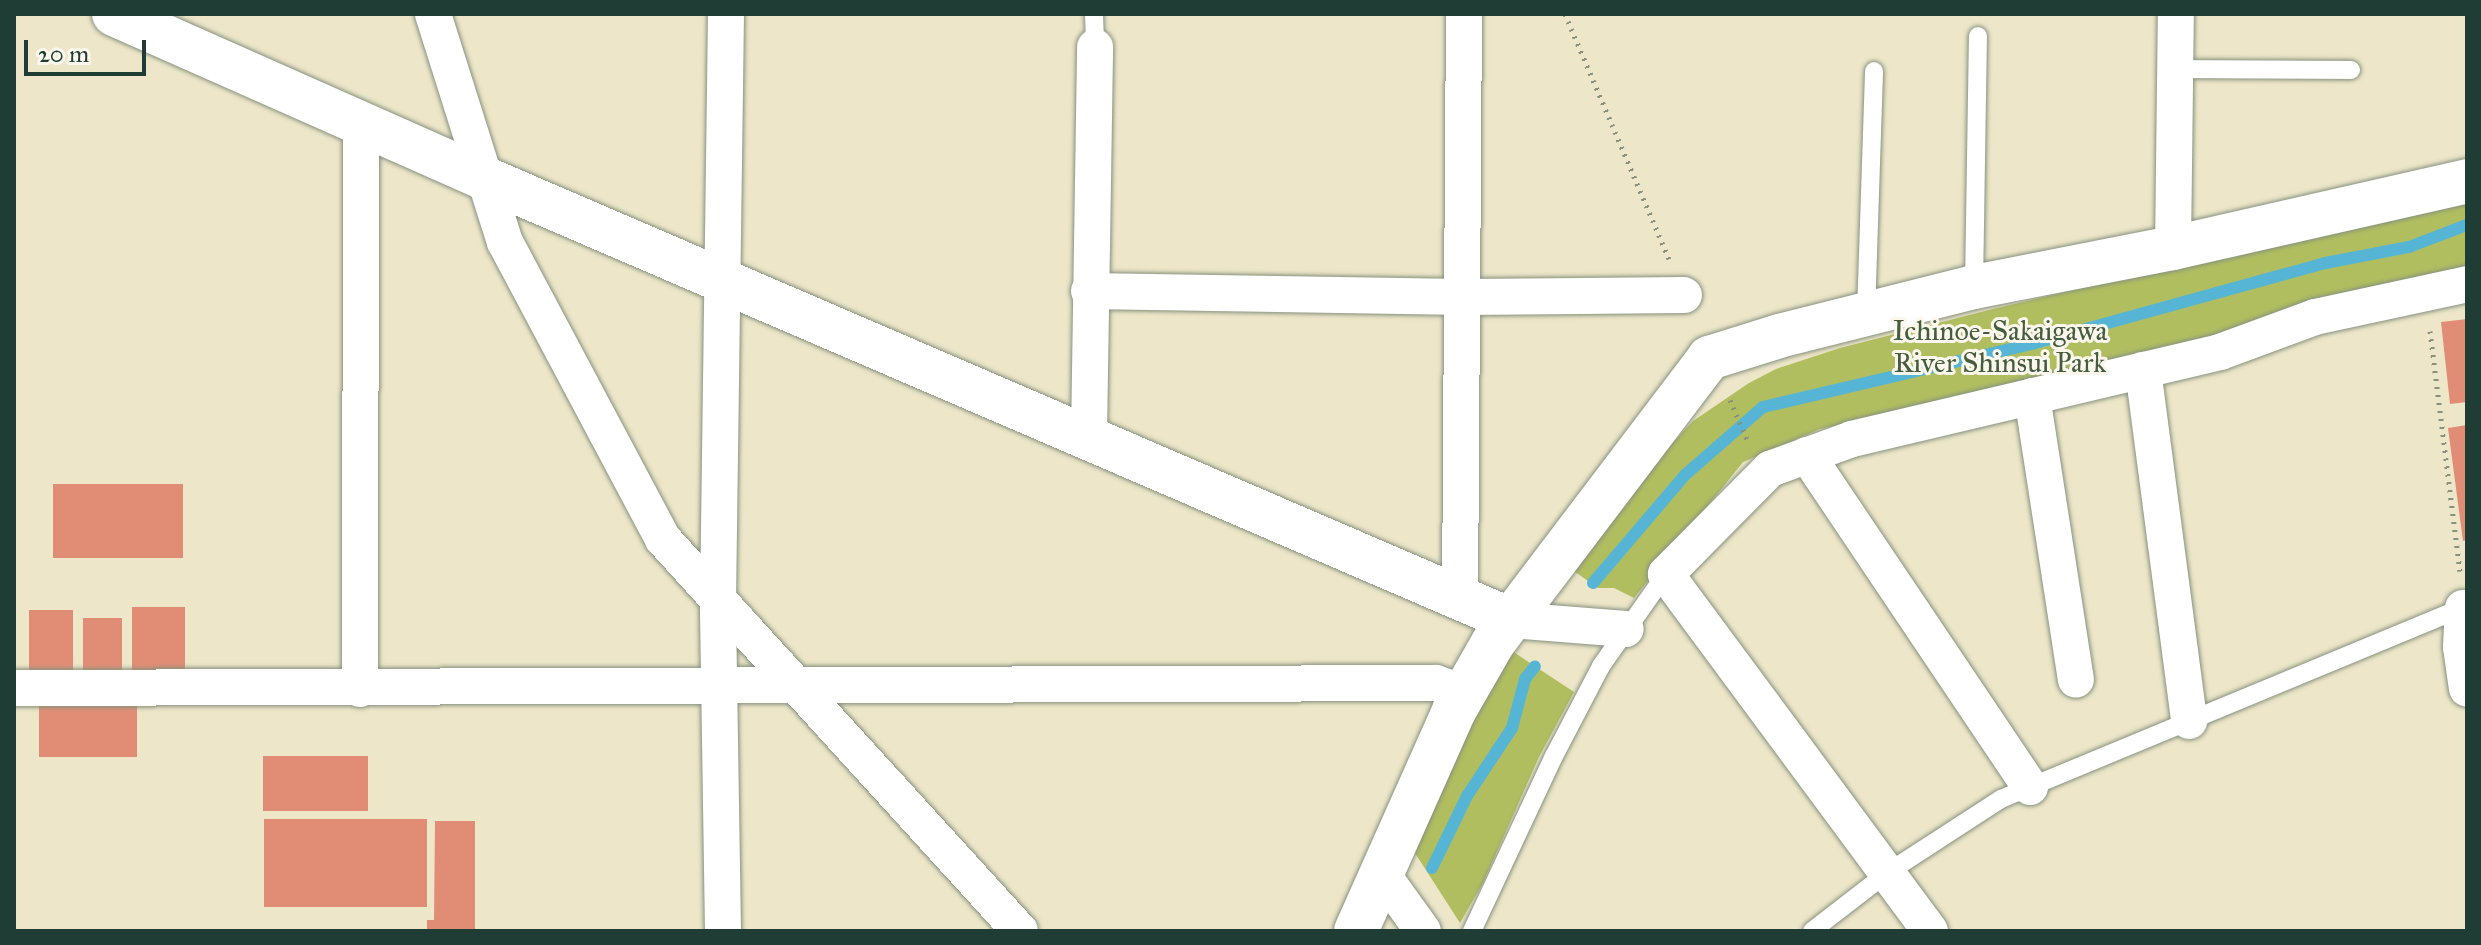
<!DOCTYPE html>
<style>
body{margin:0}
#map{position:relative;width:2481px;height:945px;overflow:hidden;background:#ede6c9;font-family:"IM FELL Great Primer",serif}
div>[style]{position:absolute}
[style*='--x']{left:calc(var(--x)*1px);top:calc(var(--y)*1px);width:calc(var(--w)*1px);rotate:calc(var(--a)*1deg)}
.green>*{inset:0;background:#b1be60}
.stream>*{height:12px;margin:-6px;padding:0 6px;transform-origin:6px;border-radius:6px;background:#56b5d5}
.building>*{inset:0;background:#e18d76;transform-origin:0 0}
.path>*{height:5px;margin-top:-2.5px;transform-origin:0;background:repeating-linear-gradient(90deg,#86927e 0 2px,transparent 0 8px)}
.roads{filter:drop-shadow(0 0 2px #86927e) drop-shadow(0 0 2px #86927e)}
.service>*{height:18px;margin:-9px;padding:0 9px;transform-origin:9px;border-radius:9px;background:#fff}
.minor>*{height:36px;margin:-18px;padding:0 18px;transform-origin:18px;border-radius:18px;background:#fff}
.tertiary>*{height:44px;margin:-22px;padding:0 22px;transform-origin:22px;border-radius:22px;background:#fff}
span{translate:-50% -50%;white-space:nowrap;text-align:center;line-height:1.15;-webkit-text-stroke:6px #fbf7ec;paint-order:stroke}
.park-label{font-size:28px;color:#445d3f}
.frame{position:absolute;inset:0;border:16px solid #1f3d34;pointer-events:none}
.scale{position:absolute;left:24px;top:40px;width:122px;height:36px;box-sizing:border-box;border:4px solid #1f3d34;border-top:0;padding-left:10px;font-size:24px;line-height:28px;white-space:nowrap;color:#1f3d34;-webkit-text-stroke:6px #fbf7ec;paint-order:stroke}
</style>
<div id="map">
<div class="green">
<i style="clip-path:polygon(2467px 198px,2467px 269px,2284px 310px,2214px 336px,1820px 429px,1743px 462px,1634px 598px,1614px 588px,1598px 588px,1571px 569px,1647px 471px,1693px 421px,1749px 383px,1776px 369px,1840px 348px,1993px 309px)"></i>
<i style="clip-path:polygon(1512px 651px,1574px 692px,1539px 757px,1483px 883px,1460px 923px,1413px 850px,1456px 751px)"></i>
</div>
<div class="stream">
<i style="--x:1593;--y:583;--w:142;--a:-49.6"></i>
<i style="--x:1685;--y:475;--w:103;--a:-41.1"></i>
<i style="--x:1763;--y:407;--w:279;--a:-13.2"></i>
<i style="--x:2035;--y:343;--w:301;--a:-15.4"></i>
<i style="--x:2325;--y:263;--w:86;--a:-10.8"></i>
<i style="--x:2409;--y:247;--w:62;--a:-20.8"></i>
<i style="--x:1432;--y:868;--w:80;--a:-64.1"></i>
<i style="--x:1467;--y:796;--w:82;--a:-56.5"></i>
<i style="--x:1512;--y:728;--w:51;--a:-75.1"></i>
<i style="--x:1525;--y:679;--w:16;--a:-52"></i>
</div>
<div class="building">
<i style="clip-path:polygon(2467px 319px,2467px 402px,2450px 404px,2441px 322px)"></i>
<i style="clip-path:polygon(2467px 425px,2467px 540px,2463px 541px,2448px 428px)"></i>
<i style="left:53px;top:484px;width:130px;height:74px"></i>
<i style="left:185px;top:607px;width:67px;height:53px;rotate:90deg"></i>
<i style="left:29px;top:610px;width:44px;height:67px"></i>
<i style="left:83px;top:618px;width:39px;height:60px"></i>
<i style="left:137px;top:705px;width:52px;height:98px;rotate:90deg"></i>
<i style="left:368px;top:756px;width:55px;height:105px;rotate:90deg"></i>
<i style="left:264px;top:819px;width:163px;height:88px"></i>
<i style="clip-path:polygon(435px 821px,475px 821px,475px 931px,427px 931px,427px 920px,434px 920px)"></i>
</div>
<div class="path">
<i style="--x:1565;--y:14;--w:266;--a:67"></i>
<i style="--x:2430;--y:331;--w:242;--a:82.9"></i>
<i style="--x:1730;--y:400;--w:43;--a:66.4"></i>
</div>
<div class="roads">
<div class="service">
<i style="--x:1094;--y:14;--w:33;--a:88"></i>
<i style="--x:2176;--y:69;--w:175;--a:0.3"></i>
<i style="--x:1974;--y:287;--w:251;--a:-89.1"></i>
<i style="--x:1866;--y:314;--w:243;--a:-88.1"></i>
<i style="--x:1472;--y:931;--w:191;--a:-64.9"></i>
<i style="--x:1553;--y:758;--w:104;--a:-62.4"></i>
<i style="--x:1601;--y:666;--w:113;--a:-54.8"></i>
<i style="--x:1812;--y:931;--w:95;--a:-37.7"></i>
<i style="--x:1887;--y:873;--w:136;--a:-33"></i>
<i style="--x:2001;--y:799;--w:501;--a:-22.52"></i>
</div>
<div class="minor">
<i style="--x:433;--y:14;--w:239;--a:72.5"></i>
<i style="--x:505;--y:242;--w:336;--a:62"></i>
<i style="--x:663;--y:539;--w:530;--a:47.68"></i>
<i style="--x:2173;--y:248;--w:234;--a:-89.3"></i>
<i style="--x:1089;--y:291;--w:375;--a:0.9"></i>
<i style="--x:1464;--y:297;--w:220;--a:-0.5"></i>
<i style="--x:2143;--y:370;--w:354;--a:82.5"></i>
<i style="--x:2032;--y:396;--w:287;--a:81.2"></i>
<i style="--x:1089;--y:436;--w:389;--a:-89.1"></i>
<i style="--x:1807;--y:455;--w:400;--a:56.1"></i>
<i style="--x:1460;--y:598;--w:584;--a:-89.61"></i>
<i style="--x:2463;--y:608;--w:39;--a:93"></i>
<i style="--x:2461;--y:647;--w:42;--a:81.9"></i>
<i style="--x:1511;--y:620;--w:115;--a:4.5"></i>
<i style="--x:14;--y:688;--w:1422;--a:-0.2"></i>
<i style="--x:1436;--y:683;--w:30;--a:20"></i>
<i style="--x:360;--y:689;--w:568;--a:-89.9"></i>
<i style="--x:1382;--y:874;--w:70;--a:54.3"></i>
<i style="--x:723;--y:931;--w:329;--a:-90.9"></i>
<i style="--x:718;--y:602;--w:588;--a:-89.22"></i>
<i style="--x:1930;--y:931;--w:444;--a:-126.5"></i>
<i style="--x:1666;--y:574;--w:148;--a:-45.3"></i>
<i style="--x:1770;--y:469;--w:87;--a:-20.1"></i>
<i style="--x:1852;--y:439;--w:378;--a:-13.3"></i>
<i style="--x:2220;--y:352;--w:101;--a:-20.2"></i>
<i style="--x:2315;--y:317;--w:156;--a:-12.2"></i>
</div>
<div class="tertiary">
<i style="--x:114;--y:14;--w:405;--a:23.9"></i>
<i style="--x:484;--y:178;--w:1118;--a:23.29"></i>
<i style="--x:1356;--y:931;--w:241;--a:-66"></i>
<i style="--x:1454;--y:711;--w:78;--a:-60.2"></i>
<i style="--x:1493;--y:643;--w:358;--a:-52.8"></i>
<i style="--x:1709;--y:358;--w:73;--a:-17.4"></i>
<i style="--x:1779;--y:336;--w:201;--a:-14.1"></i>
<i style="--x:1974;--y:287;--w:203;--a:-11.1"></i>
<i style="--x:2173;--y:248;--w:302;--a:-12.8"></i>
</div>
</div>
<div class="park-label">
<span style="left:2000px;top:347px">Ichinoe-Sakaigawa<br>River Shinsui Park</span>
</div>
<div class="frame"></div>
<div class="scale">20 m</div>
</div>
